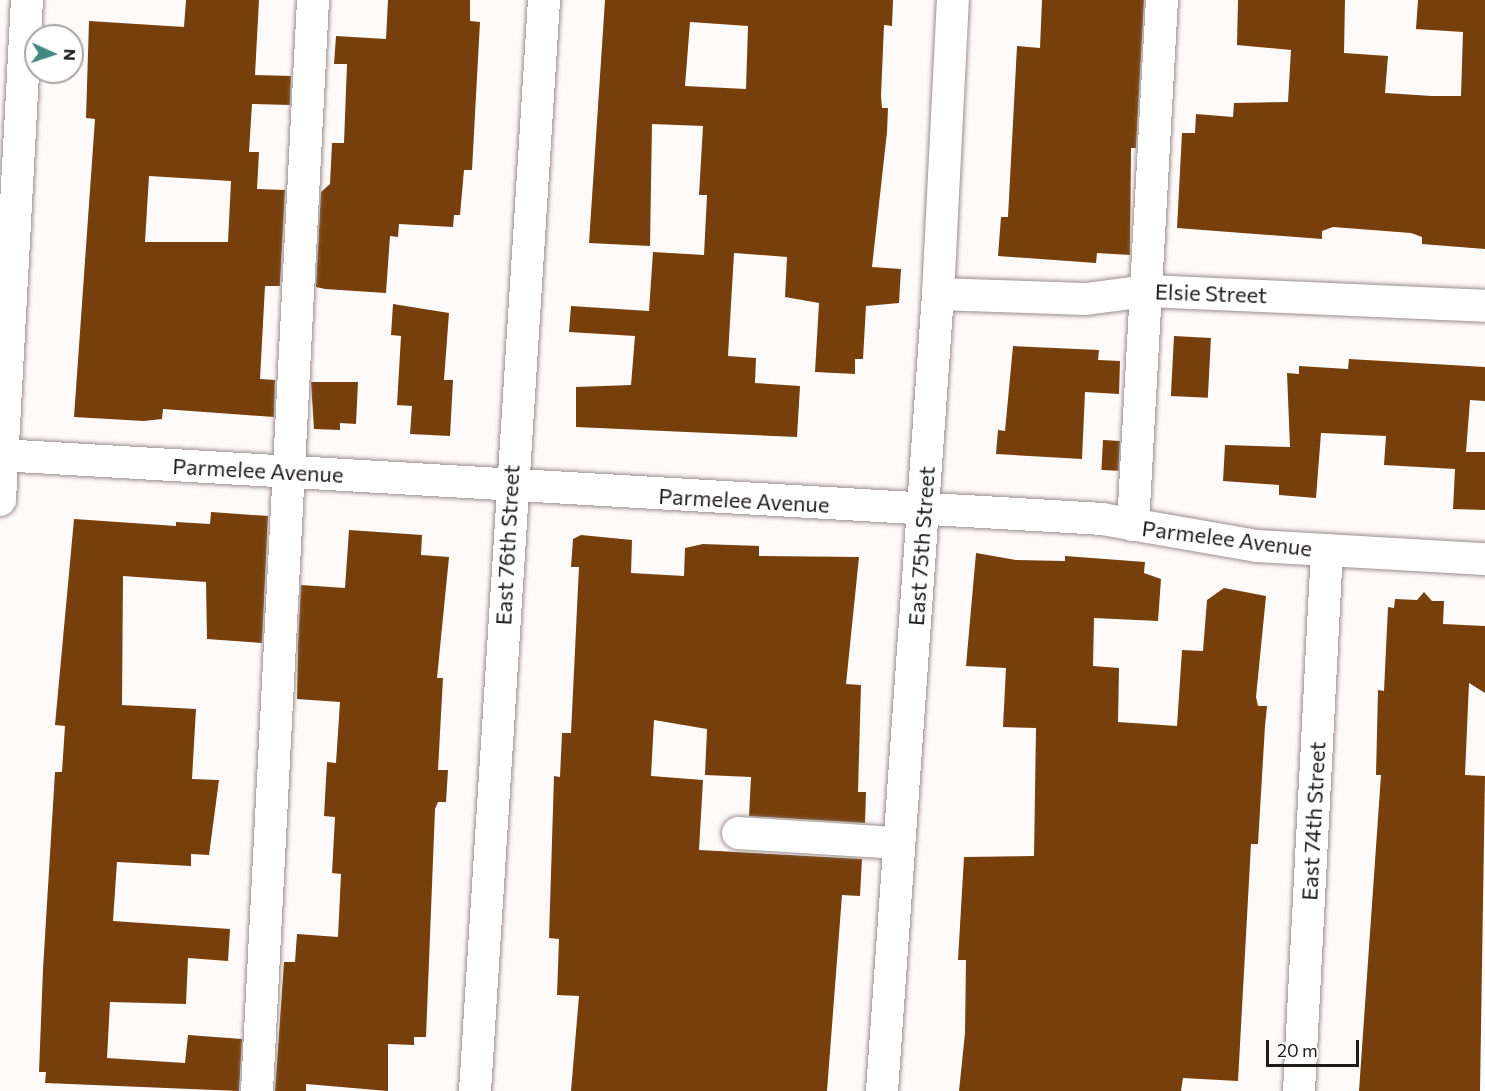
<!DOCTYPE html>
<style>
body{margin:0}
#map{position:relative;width:1485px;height:1091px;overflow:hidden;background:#fffafa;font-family:Commissioner,sans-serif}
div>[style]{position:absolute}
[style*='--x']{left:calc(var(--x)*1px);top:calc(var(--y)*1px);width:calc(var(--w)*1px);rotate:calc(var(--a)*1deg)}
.building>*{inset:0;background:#773f0c;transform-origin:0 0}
.roads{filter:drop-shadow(0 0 2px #998e8d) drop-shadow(0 0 2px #998e8d)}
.minor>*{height:32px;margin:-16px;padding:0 16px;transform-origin:16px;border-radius:16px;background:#fff}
span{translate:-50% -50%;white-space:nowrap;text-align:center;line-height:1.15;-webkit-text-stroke:6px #fff;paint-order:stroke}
.street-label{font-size:22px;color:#201c1c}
.north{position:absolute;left:24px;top:24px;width:60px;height:60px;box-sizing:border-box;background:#fff;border:2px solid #a6a4a4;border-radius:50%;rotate:93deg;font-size:16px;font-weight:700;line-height:24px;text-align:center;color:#201c1c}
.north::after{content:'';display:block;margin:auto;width:21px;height:27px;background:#418882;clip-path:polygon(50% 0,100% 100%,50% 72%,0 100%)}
.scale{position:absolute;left:1266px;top:1040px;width:93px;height:27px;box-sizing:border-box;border:3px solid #201c1c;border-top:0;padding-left:8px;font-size:18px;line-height:21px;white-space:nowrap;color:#201c1c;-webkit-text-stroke:4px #fff;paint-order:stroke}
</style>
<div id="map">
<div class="building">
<i style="clip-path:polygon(evenodd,186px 0,259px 0,255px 75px,291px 76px,290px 105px,252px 104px,249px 152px,259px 152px,257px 189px,285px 190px,280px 286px,265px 286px,260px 379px,275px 380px,274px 417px,163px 409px,162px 419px,144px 421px,74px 417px,95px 119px,86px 118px,89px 21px,184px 27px,186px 0,149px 176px,231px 181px,228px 242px,145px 242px,149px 176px)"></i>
<i style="clip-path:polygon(388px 0,470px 0,470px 21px,480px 22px,472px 170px,464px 170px,460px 215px,454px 215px,453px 227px,399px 224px,398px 237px,390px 236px,386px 293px,325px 289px,316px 287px,321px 192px,330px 184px,332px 143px,344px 143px,347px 64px,334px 64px,336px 36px,386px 39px)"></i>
<i style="clip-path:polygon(evenodd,605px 0,893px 0,892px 26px,884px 25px,881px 96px,882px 108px,888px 108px,887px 132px,872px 267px,901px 269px,899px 303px,866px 306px,863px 359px,855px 359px,855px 374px,815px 372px,819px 303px,785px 297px,787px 257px,734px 253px,728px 356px,756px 358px,755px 383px,800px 386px,797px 437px,576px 427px,576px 387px,631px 385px,635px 336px,569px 332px,571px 306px,649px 311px,653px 252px,704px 255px,707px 195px,699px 195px,703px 126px,652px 124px,650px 246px,589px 243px,605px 0,690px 22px,748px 26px,746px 89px,685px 86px,690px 22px)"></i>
<i style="clip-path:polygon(1042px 0,1144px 0,1136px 148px,1131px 148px,1130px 255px,1097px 253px,1096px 263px,998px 256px,1001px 217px,1008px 217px,1017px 46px,1040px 48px)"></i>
<i style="clip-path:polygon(1238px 0,1345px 0,1344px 53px,1388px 56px,1385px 93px,1432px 96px,1461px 96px,1463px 32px,1416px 29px,1418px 0,1485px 0,1485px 249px,1422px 244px,1422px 237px,1411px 233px,1333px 227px,1322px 231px,1322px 239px,1177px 228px,1182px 133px,1195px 133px,1196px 114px,1233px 117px,1234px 103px,1288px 102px,1291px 50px,1237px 45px)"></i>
<i style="clip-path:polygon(393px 304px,449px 313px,444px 380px,453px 380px,450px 436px,410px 434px,412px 406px,397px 405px,401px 336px,391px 335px)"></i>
<i style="left:1174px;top:336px;width:37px;height:60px;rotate:3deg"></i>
<i style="clip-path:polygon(1013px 346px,1099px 350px,1098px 360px,1120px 361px,1119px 394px,1085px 392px,1082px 459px,996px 454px,998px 430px,1005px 431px)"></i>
<i style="clip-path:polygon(1349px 359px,1485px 367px,1485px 401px,1470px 400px,1466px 452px,1485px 452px,1485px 510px,1453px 509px,1455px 469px,1384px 465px,1386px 436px,1321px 433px,1316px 498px,1279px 495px,1279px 485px,1223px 481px,1225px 445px,1290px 447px,1287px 373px,1299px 374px,1299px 366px,1348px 369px)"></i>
<i style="clip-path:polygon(311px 382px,358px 382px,356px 424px,340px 423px,340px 430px,314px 429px)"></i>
<i style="left:1103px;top:440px;width:17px;height:30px;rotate:3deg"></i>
<i style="clip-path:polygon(211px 512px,268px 516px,262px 643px,207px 639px,206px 582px,123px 576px,122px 705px,196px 709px,192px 779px,219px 780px,209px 855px,191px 854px,191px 866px,117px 862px,113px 921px,230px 929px,228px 961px,188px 958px,186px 1004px,110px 1002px,107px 1058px,185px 1063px,188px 1035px,242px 1039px,239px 1091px,45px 1083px,46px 1072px,39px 1072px,43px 969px,55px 772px,62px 772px,65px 726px,55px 725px,74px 519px,176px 526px,176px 522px,210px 524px)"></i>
<i style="clip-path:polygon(349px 530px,422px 535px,421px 555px,449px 557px,437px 678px,443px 678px,438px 770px,448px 770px,446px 802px,438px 802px,435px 809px,426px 1037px,414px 1037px,414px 1045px,388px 1044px,388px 1091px,306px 1084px,306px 1091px,275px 1091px,284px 962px,295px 962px,297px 934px,338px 937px,341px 874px,332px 873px,335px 817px,324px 816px,327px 762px,336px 763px,340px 702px,297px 699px,298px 645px,301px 585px,345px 588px)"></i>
<i style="clip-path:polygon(581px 535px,632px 540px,631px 573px,684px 576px,685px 548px,703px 544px,759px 546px,759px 556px,859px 557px,846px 684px,861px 685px,858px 792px,866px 792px,865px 823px,749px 816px,751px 777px,705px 775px,707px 729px,654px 720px,651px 776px,703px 780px,699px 850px,862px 859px,860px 896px,842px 895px,827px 1091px,571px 1091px,579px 996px,557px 995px,559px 939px,549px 938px,554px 776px,560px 777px,562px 733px,571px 733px,579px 567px,571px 567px,573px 539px)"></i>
<i style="clip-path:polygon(976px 553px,1016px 560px,1065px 561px,1065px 556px,1145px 562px,1144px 573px,1161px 579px,1158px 621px,1094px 618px,1093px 666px,1119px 668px,1118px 722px,1177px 726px,1182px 650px,1203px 651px,1207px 600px,1224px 588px,1266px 596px,1256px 697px,1258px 706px,1267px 706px,1265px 726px,1258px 844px,1251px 844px,1238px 1081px,1183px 1078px,1181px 1091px,959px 1091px,965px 1033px,966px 960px,958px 960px,964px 857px,1034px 856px,1036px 728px,1003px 727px,1006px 668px,966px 666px)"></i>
<i style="clip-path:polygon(1424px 592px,1432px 601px,1444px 601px,1443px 624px,1485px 626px,1485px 693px,1469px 683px,1465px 775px,1485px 776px,1480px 1091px,1359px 1091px,1381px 775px,1376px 775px,1378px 690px,1384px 691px,1388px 607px,1394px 608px,1395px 599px,1417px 600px)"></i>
</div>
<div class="roads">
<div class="minor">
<i style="--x:938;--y:294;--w:148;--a:1.9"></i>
<i style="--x:1086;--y:299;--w:62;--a:-7.5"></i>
<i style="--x:1147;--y:291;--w:338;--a:2.5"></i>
<i style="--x:0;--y:455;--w:1104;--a:3.32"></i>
<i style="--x:1102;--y:519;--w:157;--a:9.9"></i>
<i style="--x:1257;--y:546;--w:228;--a:3.3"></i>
<i style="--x:0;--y:500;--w:501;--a:-86.91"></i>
<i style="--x:1133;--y:525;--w:526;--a:-86.84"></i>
<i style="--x:738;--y:833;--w:161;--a:3.6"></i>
<i style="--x:257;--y:1091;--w:1092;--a:-87.06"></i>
<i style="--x:475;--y:1091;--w:1093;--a:-86.38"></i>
<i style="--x:882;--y:1091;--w:799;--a:-85.98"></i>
<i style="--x:938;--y:294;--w:294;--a:-87.1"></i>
<i style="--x:1299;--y:1091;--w:542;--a:-87.04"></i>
</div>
</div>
<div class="street-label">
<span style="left:1211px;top:293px;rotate:2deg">Elsie Street</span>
<span style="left:258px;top:470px;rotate:3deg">Parmelee Avenue</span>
<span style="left:744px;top:500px;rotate:3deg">Parmelee Avenue</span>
<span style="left:1227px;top:538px;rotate:7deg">Parmelee Avenue</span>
<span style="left:507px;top:545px;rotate:-87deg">East 76th Street</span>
<span style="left:921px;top:546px;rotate:-86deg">East 75th Street</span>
<span style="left:1313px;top:821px;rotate:-87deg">East 74th Street</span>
</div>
<div class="north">N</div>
<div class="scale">20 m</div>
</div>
